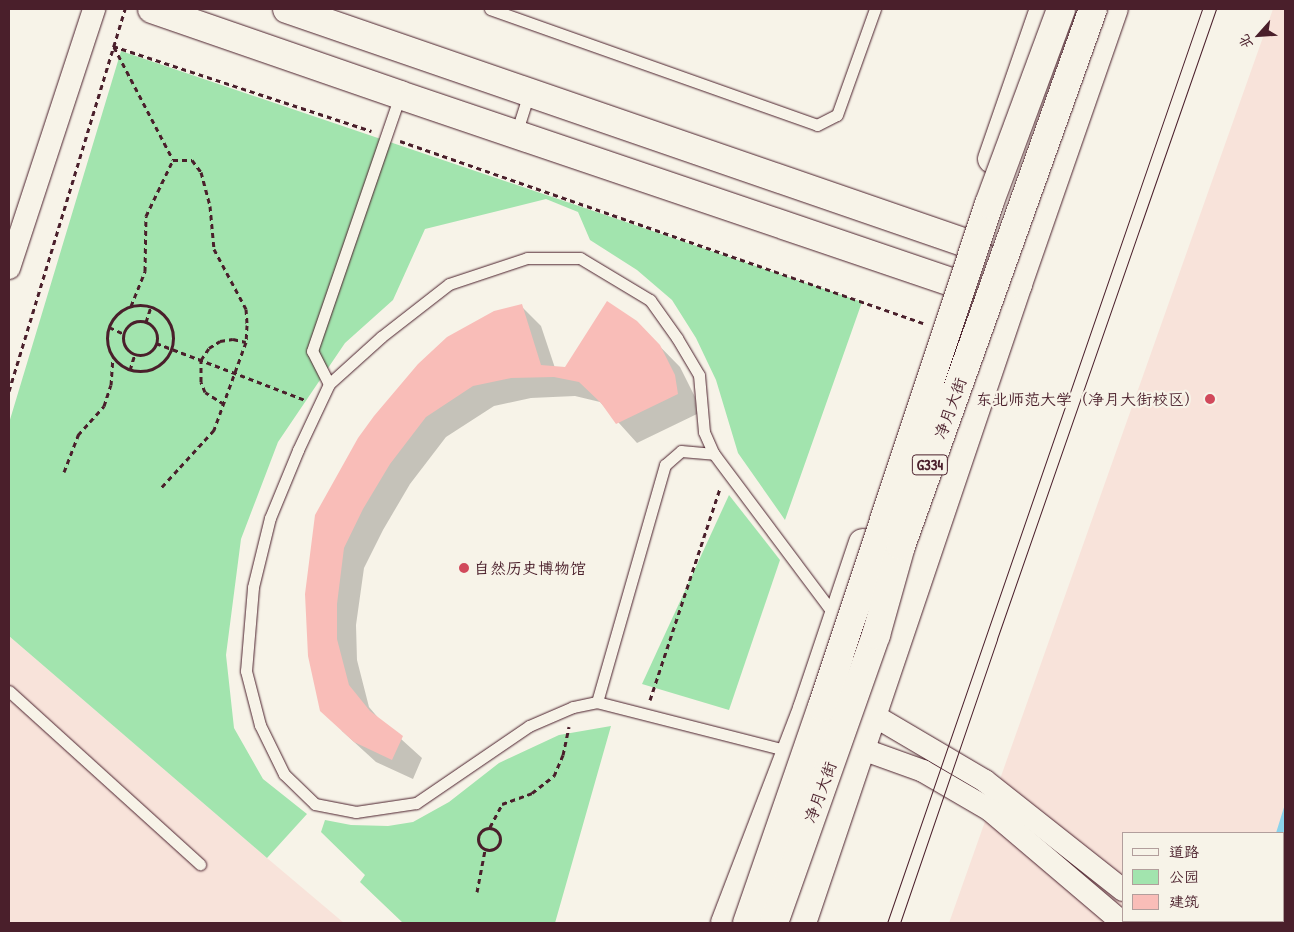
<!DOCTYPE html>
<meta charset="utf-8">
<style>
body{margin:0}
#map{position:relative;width:1294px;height:932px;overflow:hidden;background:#f7f3e8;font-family:"Patrick Hand","LXGW WenKai TC",sans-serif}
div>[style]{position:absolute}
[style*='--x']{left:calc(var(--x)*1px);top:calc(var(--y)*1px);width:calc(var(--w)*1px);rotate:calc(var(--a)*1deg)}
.built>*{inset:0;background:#f8e3da}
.green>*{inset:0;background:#a2e4ae}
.water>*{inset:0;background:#8bd3ec}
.shadow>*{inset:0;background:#0003}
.building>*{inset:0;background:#f9bdb8}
.path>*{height:3px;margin-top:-1.5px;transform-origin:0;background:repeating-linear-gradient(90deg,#4a1f2b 0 5px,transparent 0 9px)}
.path>.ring{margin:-1.5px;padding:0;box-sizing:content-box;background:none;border:3px solid #4a1f2b;border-radius:50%}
.roads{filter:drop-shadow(0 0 1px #4a1f2b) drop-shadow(0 0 1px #4a1f2b)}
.service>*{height:11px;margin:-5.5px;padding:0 5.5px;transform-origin:5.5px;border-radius:5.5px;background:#f7f3e8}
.minor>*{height:22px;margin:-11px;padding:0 11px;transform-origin:11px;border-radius:11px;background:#f7f3e8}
.tertiary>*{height:28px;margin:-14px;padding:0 14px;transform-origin:14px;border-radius:14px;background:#f7f3e8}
.primary>*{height:28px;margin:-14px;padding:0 14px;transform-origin:14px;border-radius:14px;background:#f7f3e8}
.tram>*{height:1px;margin:-0.5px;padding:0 0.5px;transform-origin:0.5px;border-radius:0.5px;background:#4a1f2b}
.bridges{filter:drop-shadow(0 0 1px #4a1f2b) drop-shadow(0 0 1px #4a1f2b)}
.trunk-bridge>*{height:28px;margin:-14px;padding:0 14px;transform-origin:14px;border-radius:14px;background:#f7f3e8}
.dots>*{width:14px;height:14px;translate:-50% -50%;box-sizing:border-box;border:2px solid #f7f3e8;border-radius:50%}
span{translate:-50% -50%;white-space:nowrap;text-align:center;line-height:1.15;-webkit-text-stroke:4.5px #f7f3e8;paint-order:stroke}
.shield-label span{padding:1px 4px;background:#f7f3e8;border:1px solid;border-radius:4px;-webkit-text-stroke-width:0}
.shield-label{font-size:15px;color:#4a1f2b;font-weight:700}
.poi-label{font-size:16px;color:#4a1f2b}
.right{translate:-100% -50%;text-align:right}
.left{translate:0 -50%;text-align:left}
.street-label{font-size:16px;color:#4a1f2b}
.frame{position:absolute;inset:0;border:10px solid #4a1f2b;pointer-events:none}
.legend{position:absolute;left:1122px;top:832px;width:162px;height:90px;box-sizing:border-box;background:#f7f3e8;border:1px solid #b29e9c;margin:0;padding:6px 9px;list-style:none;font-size:15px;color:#4a1f2b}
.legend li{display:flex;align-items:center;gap:10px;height:25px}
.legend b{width:25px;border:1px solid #b29e9c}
.north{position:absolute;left:1234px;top:10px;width:50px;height:50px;-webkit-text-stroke:4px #f7f3e8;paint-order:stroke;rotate:244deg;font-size:14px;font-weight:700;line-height:20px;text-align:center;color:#4a1f2b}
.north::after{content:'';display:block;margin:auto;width:18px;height:22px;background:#4a1f2b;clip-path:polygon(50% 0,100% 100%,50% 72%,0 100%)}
</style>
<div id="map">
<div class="built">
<i style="clip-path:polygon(evenodd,1273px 9px,1285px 9px,1285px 923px,949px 923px,1273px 9px,1123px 833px,1283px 833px,1283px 921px,1123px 921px,1123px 833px)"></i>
<i style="clip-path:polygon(9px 636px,267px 858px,344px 923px,9px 923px)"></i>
</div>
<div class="green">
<i style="clip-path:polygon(121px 51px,862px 302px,785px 520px,738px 453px,716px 380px,696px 338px,672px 300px,637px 270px,590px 240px,578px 212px,546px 199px,425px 229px,393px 300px,345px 343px,278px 442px,241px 539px,226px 655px,234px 728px,263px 779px,307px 814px,267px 858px,9px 636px,9px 423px)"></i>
<i style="clip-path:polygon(729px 495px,780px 560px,729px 710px,642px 684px)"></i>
<i style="clip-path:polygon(611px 726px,555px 923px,403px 923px,360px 882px,365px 875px,321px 832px,325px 820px,351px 825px,388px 826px,413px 822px,449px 802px,499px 763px,559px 735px)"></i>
</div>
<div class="water">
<i style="clip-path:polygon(1285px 804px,1285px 923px,1255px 923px,1256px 921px,1283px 921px,1283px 833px,1276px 833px)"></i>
</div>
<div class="shadow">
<i style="clip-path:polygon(521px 306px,541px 326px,555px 368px,566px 369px,636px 322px,680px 367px,695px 397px,697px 414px,637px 443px,600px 402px,575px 396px,531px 398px,494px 406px,446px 437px,410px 484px,383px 530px,364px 568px,356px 625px,357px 660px,369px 707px,380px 720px,422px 758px,413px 779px,376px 762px,342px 731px,310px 656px,359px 439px)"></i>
</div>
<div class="building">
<i style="clip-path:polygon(607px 301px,637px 321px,660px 345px,675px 375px,678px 394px,616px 424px,601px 403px,579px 382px,554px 377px,511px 378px,473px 386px,426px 417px,390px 464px,363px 509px,344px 548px,337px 604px,337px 639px,349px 685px,370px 711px,403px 736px,392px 760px,354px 742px,320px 711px,308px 656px,305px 594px,315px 515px,358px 438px,374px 416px,418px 364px,447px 337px,494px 311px,522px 304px,541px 365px,565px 367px)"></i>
</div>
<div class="path">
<i style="--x:113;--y:46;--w:272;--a:18.2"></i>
<i style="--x:114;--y:47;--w:127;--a:62.4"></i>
<i style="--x:173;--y:160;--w:19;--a:0"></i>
<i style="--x:192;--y:160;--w:15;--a:53"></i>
<i style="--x:201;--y:172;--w:35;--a:75"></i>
<i style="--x:210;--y:206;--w:43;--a:84.7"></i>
<i style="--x:214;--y:249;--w:68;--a:61.9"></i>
<i style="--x:246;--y:309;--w:16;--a:86"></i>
<i style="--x:247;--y:325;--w:17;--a:93"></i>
<i style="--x:246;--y:342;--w:94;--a:110"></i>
<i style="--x:214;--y:430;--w:80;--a:132.5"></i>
<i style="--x:400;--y:141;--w:554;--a:19.19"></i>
<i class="ring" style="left:107px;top:305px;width:63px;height:63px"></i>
<i style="--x:131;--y:306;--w:38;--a:-68"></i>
<i style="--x:145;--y:271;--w:55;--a:-89"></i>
<i style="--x:146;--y:216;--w:62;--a:-64.3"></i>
<i class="ring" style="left:123px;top:321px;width:31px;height:31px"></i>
<i style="--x:146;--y:322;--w:16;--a:-72"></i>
<i style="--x:109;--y:327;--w:17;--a:25"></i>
<i style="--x:156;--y:343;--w:160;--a:20.9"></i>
<i style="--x:130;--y:370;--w:17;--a:-73"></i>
<i style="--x:9;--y:391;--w:399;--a:-73.1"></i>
<i style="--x:224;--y:404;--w:22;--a:-148"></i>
<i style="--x:205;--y:392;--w:11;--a:-112"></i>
<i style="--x:201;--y:382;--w:22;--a:-90"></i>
<i style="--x:201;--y:360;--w:14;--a:-56"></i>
<i style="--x:209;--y:348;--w:13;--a:-32"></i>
<i style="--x:220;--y:341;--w:13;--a:-9"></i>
<i style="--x:233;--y:339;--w:13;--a:13"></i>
<i style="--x:64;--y:472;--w:40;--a:-69"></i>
<i style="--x:78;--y:435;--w:39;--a:-48"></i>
<i style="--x:104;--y:406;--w:22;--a:-72"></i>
<i style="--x:111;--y:385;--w:27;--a:-86"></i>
<i style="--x:650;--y:700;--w:223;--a:-71.7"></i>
<i style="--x:490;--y:827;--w:26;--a:-62"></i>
<i style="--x:502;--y:804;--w:32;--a:-20"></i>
<i style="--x:532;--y:793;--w:28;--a:-38"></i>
<i style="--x:554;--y:776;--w:23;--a:-67"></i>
<i style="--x:563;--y:755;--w:29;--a:-78"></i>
<i class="ring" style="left:478px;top:828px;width:19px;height:19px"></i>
<i style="--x:477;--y:892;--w:43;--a:-79.2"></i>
</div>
<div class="roads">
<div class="service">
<i style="--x:490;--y:9;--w:347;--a:19.5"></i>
<i style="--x:817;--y:125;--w:22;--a:-27"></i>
<i style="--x:837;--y:115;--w:113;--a:-70.3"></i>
<i style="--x:516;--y:134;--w:43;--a:-72.4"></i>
<i style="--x:329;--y:384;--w:37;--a:-117"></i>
<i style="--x:312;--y:351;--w:271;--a:-71"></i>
<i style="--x:9;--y:691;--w:258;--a:42.2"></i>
<i style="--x:597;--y:702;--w:247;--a:-74"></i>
<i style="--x:665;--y:465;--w:21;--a:-41"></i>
<i style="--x:681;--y:451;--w:33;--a:5"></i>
<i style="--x:789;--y:751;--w:198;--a:-165.7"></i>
<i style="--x:597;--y:702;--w:25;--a:168"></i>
<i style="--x:573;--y:707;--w:48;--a:156.6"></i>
<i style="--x:529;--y:726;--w:137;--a:145.7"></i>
<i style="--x:416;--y:803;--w:61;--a:171.5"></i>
<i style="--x:356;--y:812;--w:42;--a:-169"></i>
<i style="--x:315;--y:804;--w:43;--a:-135.9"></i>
<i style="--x:284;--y:774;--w:55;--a:-116.1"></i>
<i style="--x:260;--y:725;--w:56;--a:-104.5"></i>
<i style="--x:246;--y:671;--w:84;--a:-85.2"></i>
<i style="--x:253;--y:587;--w:71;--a:-76.2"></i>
<i style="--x:270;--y:518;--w:74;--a:-67.6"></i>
<i style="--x:298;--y:450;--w:73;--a:-64.8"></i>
<i style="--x:329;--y:384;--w:70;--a:-42.1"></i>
<i style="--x:381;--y:337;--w:86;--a:-37.9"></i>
<i style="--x:449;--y:284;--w:82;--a:-18.4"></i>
<i style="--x:527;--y:258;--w:53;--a:0"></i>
<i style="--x:580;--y:258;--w:82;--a:31"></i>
<i style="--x:650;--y:300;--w:47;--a:54.6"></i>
<i style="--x:677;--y:338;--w:43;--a:59.3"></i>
<i style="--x:699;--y:375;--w:57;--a:85"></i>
<i style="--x:704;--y:432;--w:24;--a:66"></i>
<i style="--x:714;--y:454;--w:202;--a:53.2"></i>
</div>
<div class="minor">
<i style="--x:9;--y:268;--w:273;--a:-71.8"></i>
<i style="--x:855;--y:713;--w:18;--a:6"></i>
<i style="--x:873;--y:715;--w:130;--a:30.5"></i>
<i style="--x:985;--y:781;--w:176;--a:38.3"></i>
<i style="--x:848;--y:739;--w:17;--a:36"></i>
<i style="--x:862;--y:749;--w:65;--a:19.8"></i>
<i style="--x:923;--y:771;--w:78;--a:30.2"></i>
<i style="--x:990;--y:810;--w:175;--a:40.4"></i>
<i style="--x:1161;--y:921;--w:4;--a:34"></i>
</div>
<div class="tertiary">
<i style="--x:152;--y:9;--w:262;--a:19.1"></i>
<i style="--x:400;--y:95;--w:585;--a:18.74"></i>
<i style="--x:954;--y:283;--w:64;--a:0.9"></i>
<i style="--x:287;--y:9;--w:715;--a:19.02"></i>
<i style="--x:963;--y:242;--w:69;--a:37.4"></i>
</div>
<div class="primary">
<i style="--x:992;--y:159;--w:159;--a:-70.9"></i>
<i style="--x:725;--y:923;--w:229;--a:-69"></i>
<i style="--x:807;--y:709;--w:175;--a:-71.4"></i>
<i style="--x:802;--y:923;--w:675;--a:-71.32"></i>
<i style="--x:1018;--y:284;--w:291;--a:-70.8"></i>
</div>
</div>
<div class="tram">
<i style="--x:887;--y:923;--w:967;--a:-70.98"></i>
<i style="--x:900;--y:923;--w:300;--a:-71.1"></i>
<i style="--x:997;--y:639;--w:667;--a:-70.83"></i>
</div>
<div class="bridges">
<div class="trunk-bridge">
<i style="--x:747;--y:923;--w:229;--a:-70.9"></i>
<i style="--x:822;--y:707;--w:530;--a:-71.63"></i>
<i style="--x:989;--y:204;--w:208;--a:-69.7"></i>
<i style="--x:774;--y:923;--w:306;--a:-70.5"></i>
<i style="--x:876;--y:635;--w:92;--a:-74.3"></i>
<i style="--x:901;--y:546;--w:570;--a:-70.33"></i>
</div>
</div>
<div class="dots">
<i style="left:1210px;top:399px;background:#d1495b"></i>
<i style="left:464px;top:568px;background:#d1495b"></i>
</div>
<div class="shield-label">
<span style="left:930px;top:465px">G334</span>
</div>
<div class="poi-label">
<span class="right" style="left:1200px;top:399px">东北师范大学（净月大街校区）</span>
<span class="left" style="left:474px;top:568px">自然历史博物馆</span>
</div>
<div class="street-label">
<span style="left:950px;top:408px;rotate:-70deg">净月大街</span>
<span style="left:820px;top:792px;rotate:-70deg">净月大街</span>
</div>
<div class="frame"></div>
<ul class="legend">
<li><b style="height:6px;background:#f7f3e8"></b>道路</li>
<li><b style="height:14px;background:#a2e4ae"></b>公园</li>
<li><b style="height:14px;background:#f9bdb8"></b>建筑</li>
</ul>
<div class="north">北</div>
</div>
